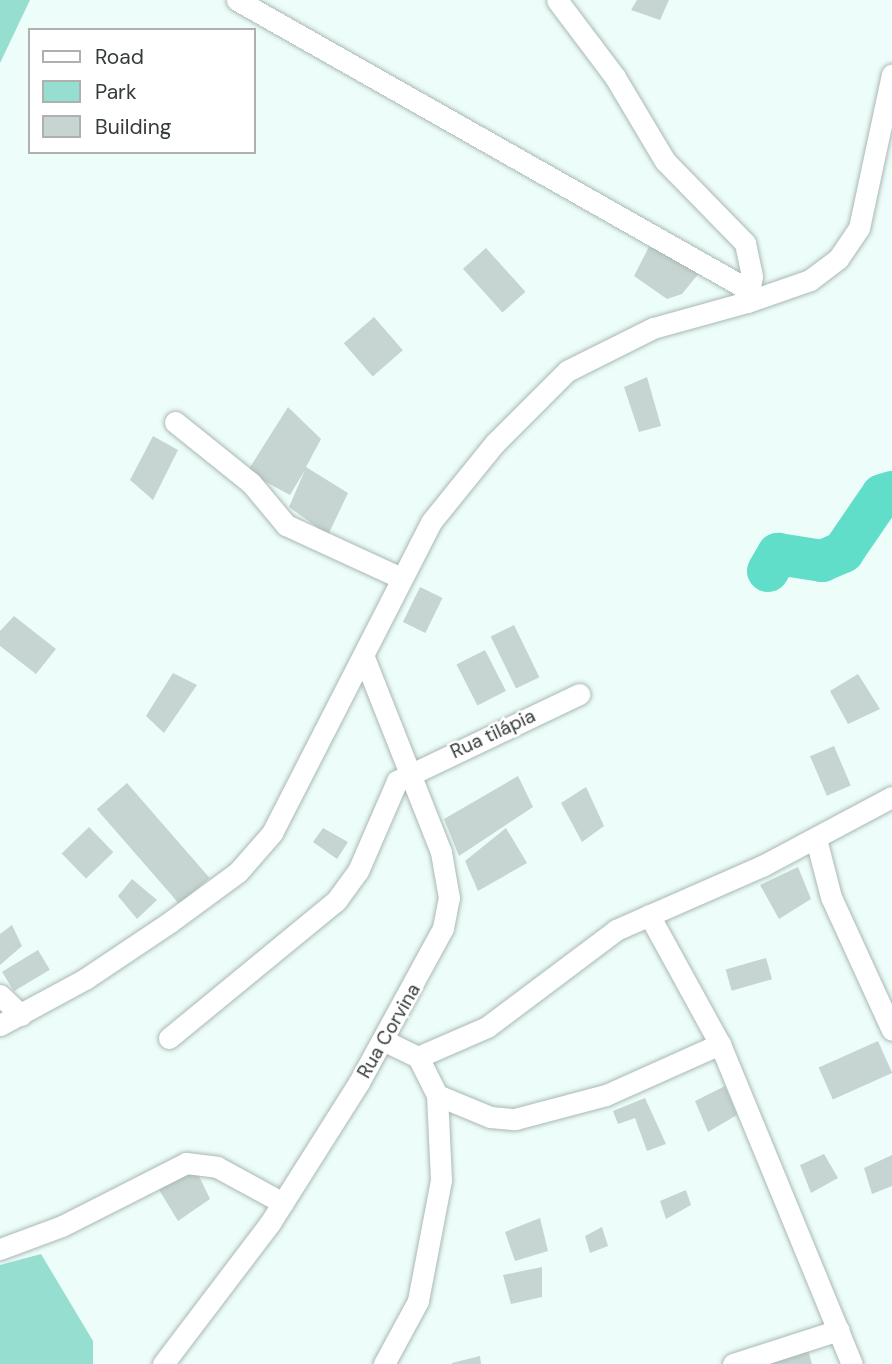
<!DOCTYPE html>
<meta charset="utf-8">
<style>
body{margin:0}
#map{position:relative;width:892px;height:1364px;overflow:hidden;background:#edfdf9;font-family:"DM Sans",sans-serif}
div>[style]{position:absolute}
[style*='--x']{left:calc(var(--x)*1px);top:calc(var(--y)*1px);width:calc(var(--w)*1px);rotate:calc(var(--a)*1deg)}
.green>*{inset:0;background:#96decf}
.river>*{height:42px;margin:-21px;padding:0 21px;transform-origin:21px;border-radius:21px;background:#61dec9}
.building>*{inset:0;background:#c6d5d1;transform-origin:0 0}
.roads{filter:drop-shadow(0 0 2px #a9b8b5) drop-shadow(0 0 2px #a9b8b5)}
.minor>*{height:21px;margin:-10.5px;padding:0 10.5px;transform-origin:10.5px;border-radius:10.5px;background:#fff}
span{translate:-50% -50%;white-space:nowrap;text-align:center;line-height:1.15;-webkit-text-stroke:5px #fff;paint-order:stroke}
.street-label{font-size:19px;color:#353b3a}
.legend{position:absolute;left:28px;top:28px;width:228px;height:126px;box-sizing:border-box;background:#fff;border:2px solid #aeb1b0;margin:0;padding:9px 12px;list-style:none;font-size:21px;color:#353b3a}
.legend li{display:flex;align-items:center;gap:14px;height:35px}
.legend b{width:35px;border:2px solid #aeb1b0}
</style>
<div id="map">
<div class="green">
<i style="clip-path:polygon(0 0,30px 0,0 63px)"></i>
<i style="clip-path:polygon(41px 1254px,93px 1341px,93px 1364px,0 1364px,0 1265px)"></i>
</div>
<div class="river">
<i style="--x:768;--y:571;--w:20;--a:-60"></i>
<i style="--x:778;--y:554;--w:45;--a:9"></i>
<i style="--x:822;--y:561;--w:23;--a:-23"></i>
<i style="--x:843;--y:552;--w:69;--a:-55.6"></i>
<i style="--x:882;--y:495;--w:10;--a:-17"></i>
</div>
<div class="building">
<i style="clip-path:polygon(637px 0,669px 0,660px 20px,631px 10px)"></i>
<i style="clip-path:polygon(653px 239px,699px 273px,682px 294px,667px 299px,634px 276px)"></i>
<i style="left:486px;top:248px;width:59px;height:31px;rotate:48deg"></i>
<i style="left:374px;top:317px;width:44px;height:40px;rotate:49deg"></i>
<i style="clip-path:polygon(647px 377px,661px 426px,639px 432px,624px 387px)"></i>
<i style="clip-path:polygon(288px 407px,321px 439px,306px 467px,348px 493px,328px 535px,289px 507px,305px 470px,290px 495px,247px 472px)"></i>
<i style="clip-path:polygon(153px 436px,178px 450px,153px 500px,130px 480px)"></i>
<i style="left:420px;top:587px;width:25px;height:39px;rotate:26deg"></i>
<i style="clip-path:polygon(14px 616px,56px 649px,36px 674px,0 646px,0 631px)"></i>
<i style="left:514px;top:625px;width:58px;height:26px;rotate:64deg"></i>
<i style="left:485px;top:650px;width:46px;height:32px;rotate:63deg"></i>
<i style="clip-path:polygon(173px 673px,197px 685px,164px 733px,146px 716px)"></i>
<i style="clip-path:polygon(858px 674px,880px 709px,848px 724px,830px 691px)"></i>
<i style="left:834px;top:746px;width:43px;height:26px;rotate:67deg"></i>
<i style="clip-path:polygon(518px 776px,533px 807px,459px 856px,444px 819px)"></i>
<i style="left:127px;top:783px;width:126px;height:40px;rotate:49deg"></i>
<i style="clip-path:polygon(586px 787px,604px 826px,582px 842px,561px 803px)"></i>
<i style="left:89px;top:827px;width:35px;height:38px;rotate:46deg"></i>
<i style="clip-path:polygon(323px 828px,348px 842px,337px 859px,313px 842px)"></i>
<i style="clip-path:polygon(506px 828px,527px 863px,478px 891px,465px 861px)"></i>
<i style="clip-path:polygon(798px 867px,811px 899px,779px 919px,760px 885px)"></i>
<i style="clip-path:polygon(132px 879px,157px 900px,137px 919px,118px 896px)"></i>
<i style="clip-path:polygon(12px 925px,22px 946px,0 965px,0 934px)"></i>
<i style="left:38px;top:950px;width:23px;height:42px;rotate:59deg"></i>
<i style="left:766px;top:958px;width:22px;height:42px;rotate:74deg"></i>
<i style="left:878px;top:1041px;width:35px;height:65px;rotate:66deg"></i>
<i style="clip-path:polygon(725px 1086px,737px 1115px,708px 1132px,695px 1101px)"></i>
<i style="clip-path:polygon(645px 1098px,666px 1144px,647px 1151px,635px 1118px,618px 1124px,613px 1111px)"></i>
<i style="clip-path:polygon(824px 1154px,838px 1178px,811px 1193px,800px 1165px)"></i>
<i style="clip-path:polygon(892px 1155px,892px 1186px,872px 1194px,864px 1168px)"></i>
<i style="clip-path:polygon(196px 1170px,210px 1199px,178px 1221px,158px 1188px)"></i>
<i style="clip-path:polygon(686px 1190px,691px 1205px,666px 1219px,660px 1201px)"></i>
<i style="clip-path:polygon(540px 1218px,548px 1251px,515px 1261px,505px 1232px)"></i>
<i style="clip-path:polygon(602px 1227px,608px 1246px,590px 1253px,585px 1236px)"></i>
<i style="clip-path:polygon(542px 1267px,542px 1297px,511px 1304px,503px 1275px)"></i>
<i style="clip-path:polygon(808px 1350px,812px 1364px,768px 1364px)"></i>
<i style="clip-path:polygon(480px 1356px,481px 1364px,452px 1364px,452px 1363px)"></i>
</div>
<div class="roads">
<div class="minor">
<i style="--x:237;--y:0;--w:588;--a:29.53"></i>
<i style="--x:747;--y:302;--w:67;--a:-19.2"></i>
<i style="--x:810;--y:280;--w:35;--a:-37"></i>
<i style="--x:838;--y:259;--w:37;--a:-56"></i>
<i style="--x:859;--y:228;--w:157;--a:-77.9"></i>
<i style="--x:175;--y:422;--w:97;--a:38.8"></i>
<i style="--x:251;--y:483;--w:55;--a:50.2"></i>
<i style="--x:286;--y:525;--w:124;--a:24.7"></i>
<i style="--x:816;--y:839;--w:60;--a:75.5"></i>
<i style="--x:831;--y:897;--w:146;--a:65.4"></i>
<i style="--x:649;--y:915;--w:147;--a:61.2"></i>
<i style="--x:720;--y:1044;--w:346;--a:67.6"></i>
<i style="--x:0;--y:995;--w:29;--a:44"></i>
<i style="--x:0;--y:1025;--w:97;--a:-28.4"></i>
<i style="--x:85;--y:979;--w:102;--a:-33.8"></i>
<i style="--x:170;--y:922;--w:84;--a:-36.3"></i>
<i style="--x:238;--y:872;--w:52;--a:-48.9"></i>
<i style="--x:272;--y:833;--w:349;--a:-62.9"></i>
<i style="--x:431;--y:522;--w:102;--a:-51"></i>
<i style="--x:495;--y:443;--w:102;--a:-45"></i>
<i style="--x:567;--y:371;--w:96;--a:-26.6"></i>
<i style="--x:653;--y:328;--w:98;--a:-15.5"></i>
<i style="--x:747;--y:302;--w:26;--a:-79"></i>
<i style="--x:752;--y:276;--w:34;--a:-102"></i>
<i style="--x:745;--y:243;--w:115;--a:-134.3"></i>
<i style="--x:665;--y:161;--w:98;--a:-120.8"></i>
<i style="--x:615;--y:77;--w:96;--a:-127"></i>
<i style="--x:169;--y:1038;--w:216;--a:-39.4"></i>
<i style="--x:336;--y:901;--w:37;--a:-54"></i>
<i style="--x:358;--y:871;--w:98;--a:-66.6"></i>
<i style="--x:397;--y:781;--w:202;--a:-25.5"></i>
<i style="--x:383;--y:1040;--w:39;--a:26"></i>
<i style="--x:418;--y:1057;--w:42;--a:63.4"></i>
<i style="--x:437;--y:1095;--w:85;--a:87.3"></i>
<i style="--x:441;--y:1180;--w:123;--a:100.8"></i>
<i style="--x:418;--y:1301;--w:72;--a:118.4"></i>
<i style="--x:418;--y:1057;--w:75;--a:-23.5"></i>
<i style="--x:487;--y:1027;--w:161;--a:-36.9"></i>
<i style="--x:616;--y:930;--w:159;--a:-23.7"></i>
<i style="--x:762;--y:866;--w:147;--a:-28"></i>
<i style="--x:437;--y:1095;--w:57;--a:22.5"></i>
<i style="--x:490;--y:1117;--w:25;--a:5"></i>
<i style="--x:515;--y:1119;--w:94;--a:-14.8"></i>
<i style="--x:606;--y:1095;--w:125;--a:-24.1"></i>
<i style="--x:0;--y:1249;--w:66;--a:-20.4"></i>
<i style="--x:62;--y:1226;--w:139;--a:-26.9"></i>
<i style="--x:186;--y:1163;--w:31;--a:7"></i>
<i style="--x:217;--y:1167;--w:75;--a:28.6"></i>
<i style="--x:163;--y:1364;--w:177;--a:-52.8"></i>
<i style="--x:270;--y:1223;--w:165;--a:-57.7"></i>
<i style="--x:358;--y:1084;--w:178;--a:-61.4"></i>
<i style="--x:443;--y:928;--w:31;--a:-79"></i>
<i style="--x:449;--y:898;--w:47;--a:-99.9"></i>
<i style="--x:441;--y:852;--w:209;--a:-111.6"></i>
<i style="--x:733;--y:1364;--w:111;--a:-17.8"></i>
</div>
</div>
<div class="street-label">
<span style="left:493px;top:734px;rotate:-25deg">Rua tilápia</span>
<span style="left:389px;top:1031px;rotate:-60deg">Rua Corvina</span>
</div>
<ul class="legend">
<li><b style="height:9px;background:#fff"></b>Road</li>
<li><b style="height:19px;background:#96decf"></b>Park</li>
<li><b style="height:19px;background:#c6d5d1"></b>Building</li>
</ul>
</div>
